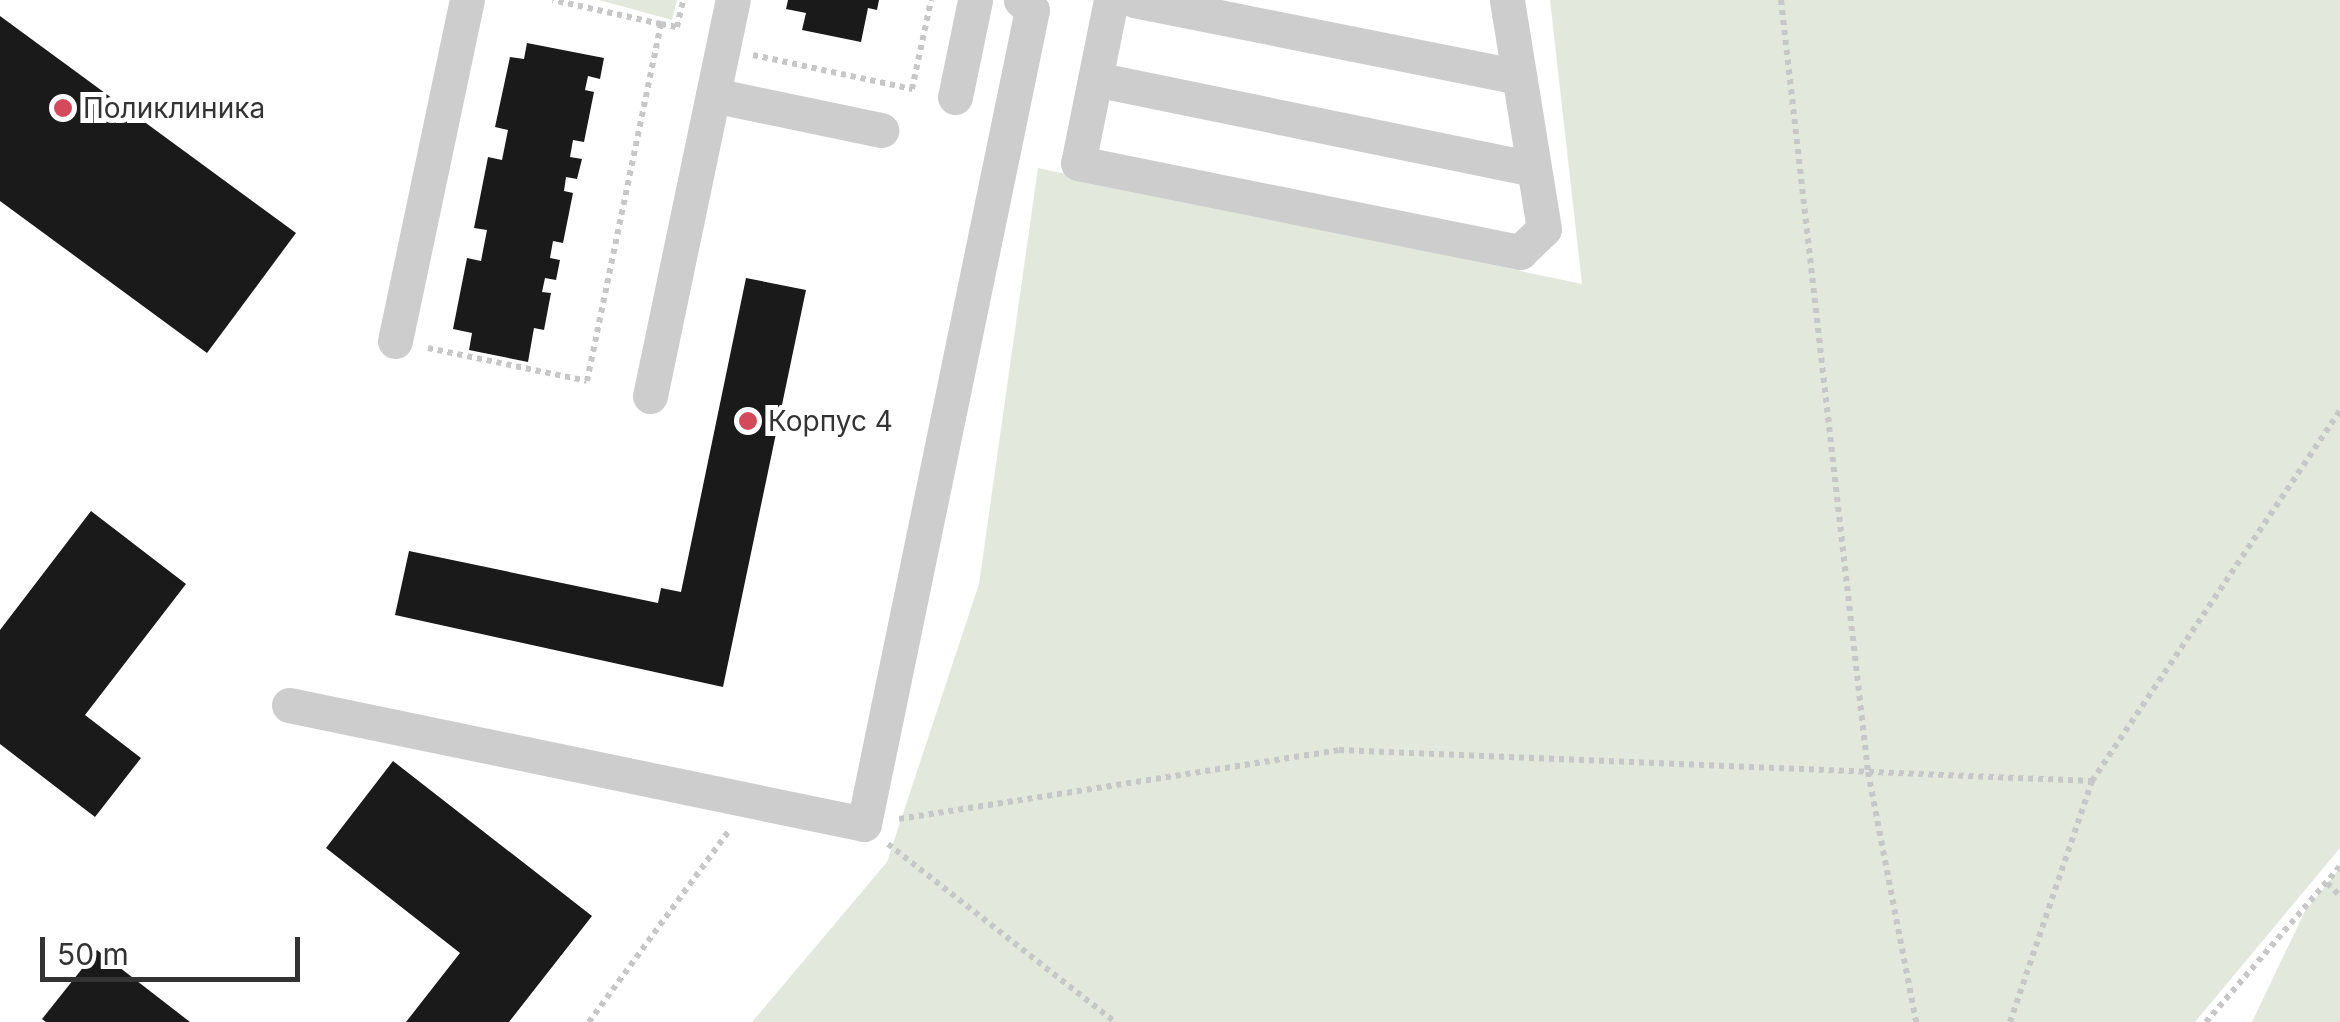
<!DOCTYPE html>
<meta charset="utf-8">
<style>
body{margin:0}
#map{position:relative;width:2340px;height:1022px;overflow:hidden;background:#fff;font-family:Inter,sans-serif}
div>[style]{position:absolute}
[style*='--x']{left:calc(var(--x)*1px);top:calc(var(--y)*1px);width:calc(var(--w)*1px);rotate:calc(var(--a)*1deg)}
.green>*{inset:0;background:#e3e8dd}
.building>*{inset:0;background:#1a1a1a}
.path>*{height:6px;margin-top:-3px;transform-origin:0;background:repeating-linear-gradient(90deg,#c7c7c7 0 5px,transparent 0 10px)}
.minor>*{height:35px;margin:-17.5px;padding:0 17.5px;transform-origin:17.5px;border-radius:17.5px;background:#cdcdcd}
.dots>*{width:28px;height:28px;translate:-50% -50%;box-sizing:border-box;border:5px solid #fff;border-radius:50%}
span{translate:-50% -50%;white-space:nowrap;text-align:center;line-height:1.15;-webkit-text-stroke:10px #fff;paint-order:stroke}
.poi-label{font-size:28px;color:#333}
.left{translate:0 -50%;text-align:left}
.scale{position:absolute;left:40px;top:937px;width:260px;height:45px;box-sizing:border-box;border:5px solid #333;border-top:0;padding-left:12px;font-size:30px;line-height:35px;white-space:nowrap;color:#333;-webkit-text-stroke:8px #fff;paint-order:stroke}
</style>
<div id="map">
<div class="green">
<i style="clip-path:polygon(599px 0,677px 0,672px 20px)"></i>
<i style="clip-path:polygon(1550px 0,2340px 0,2340px 848px,2195px 1022px,752px 1022px,887px 862px,979px 584px,1038px 168px,1582px 284px)"></i>
<i style="clip-path:polygon(2340px 868px,2340px 1022px,2252px 1022px,2305px 911px)"></i>
</div>
<div class="building">
<i style="clip-path:polygon(788px 0,879px 0,877px 10px,868px 8px,861px 42px,802px 30px,806px 13px,786px 9px)"></i>
<i style="clip-path:polygon(0 16px,296px 233px,207px 353px,0 201px)"></i>
<i style="clip-path:polygon(527px 43px,604px 58px,600px 79px,588px 76px,585px 90px,594px 92px,584px 142px,573px 140px,570px 157px,582px 159px,577px 179px,566px 177px,564px 191px,573px 193px,563px 243px,553px 241px,550px 258px,560px 260px,556px 280px,545px 278px,542px 292px,551px 293px,544px 330px,534px 328px,528px 362px,469px 350px,472px 333px,453px 329px,467px 258px,481px 261px,487px 230px,474px 228px,488px 157px,502px 160px,508px 130px,495px 127px,510px 57px,524px 59px)"></i>
<i style="clip-path:polygon(746px 278px,806px 290px,723px 687px,395px 615px,409px 551px,658px 603px,661px 588px,681px 592px)"></i>
<i style="clip-path:polygon(91px 511px,186px 584px,85px 715px,141px 758px,95px 817px,0 744px,0 630px)"></i>
<i style="clip-path:polygon(393px 761px,592px 916px,509px 1022px,406px 1022px,460px 953px,326px 848px)"></i>
<i style="clip-path:polygon(97px 950px,190px 1022px,46px 1022px,42px 1019px)"></i>
</div>
<div class="path">
<i style="--x:1781;--y:0;--w:777;--a:83.57"></i>
<i style="--x:1868;--y:772;--w:255;--a:79.1"></i>
<i style="--x:661;--y:24;--w:16;--a:11"></i>
<i style="--x:677;--y:27;--w:28;--a:-77"></i>
<i style="--x:753;--y:55;--w:163;--a:12.1"></i>
<i style="--x:912;--y:89;--w:91;--a:-77.9"></i>
<i style="--x:428;--y:348;--w:162;--a:11.7"></i>
<i style="--x:587;--y:381;--w:365;--a:-78.3"></i>
<i style="--x:661;--y:24;--w:111;--a:-167.5"></i>
<i style="--x:899;--y:819;--w:445;--a:-8.9"></i>
<i style="--x:1339;--y:750;--w:754;--a:2.36"></i>
<i style="--x:888;--y:844;--w:288;--a:38.1"></i>
<i style="--x:2327;--y:883;--w:18;--a:45"></i>
<i style="--x:589;--y:1022;--w:239;--a:-53.8"></i>
<i style="--x:2010;--y:1022;--w:255;--a:-71.2"></i>
<i style="--x:2092;--y:781;--w:446;--a:-56.2"></i>
<i style="--x:2206;--y:1022;--w:206;--a:-49.3"></i>
</div>
<div class="minor">
<i style="--x:1111;--y:0;--w:166;--a:101.4"></i>
<i style="--x:1078;--y:163;--w:451;--a:11.4"></i>
<i style="--x:1520;--y:252;--w:33;--a:-44"></i>
<i style="--x:1544;--y:229;--w:232;--a:-99.2"></i>
<i style="--x:1134;--y:0;--w:393;--a:11.3"></i>
<i style="--x:1095;--y:79;--w:447;--a:11.6"></i>
<i style="--x:713;--y:95;--w:172;--a:11.8"></i>
<i style="--x:955;--y:97;--w:99;--a:-78.3"></i>
<i style="--x:395;--y:341;--w:349;--a:-78.1"></i>
<i style="--x:650;--y:396;--w:405;--a:-78.2"></i>
<i style="--x:289;--y:705;--w:587;--a:11.69"></i>
<i style="--x:864;--y:824;--w:831;--a:-78.34"></i>
<i style="--x:1032;--y:10;--w:15;--a:-138"></i>
</div>
<div class="dots">
<i style="left:63px;top:108px;background:#d34b5a"></i>
<i style="left:748px;top:421px;background:#d34b5a"></i>
</div>
<div class="poi-label">
<span class="left" style="left:83px;top:108px">Поликлиника</span>
<span class="left" style="left:768px;top:421px">Корпус 4</span>
</div>
<div class="scale">50 m</div>
</div>
